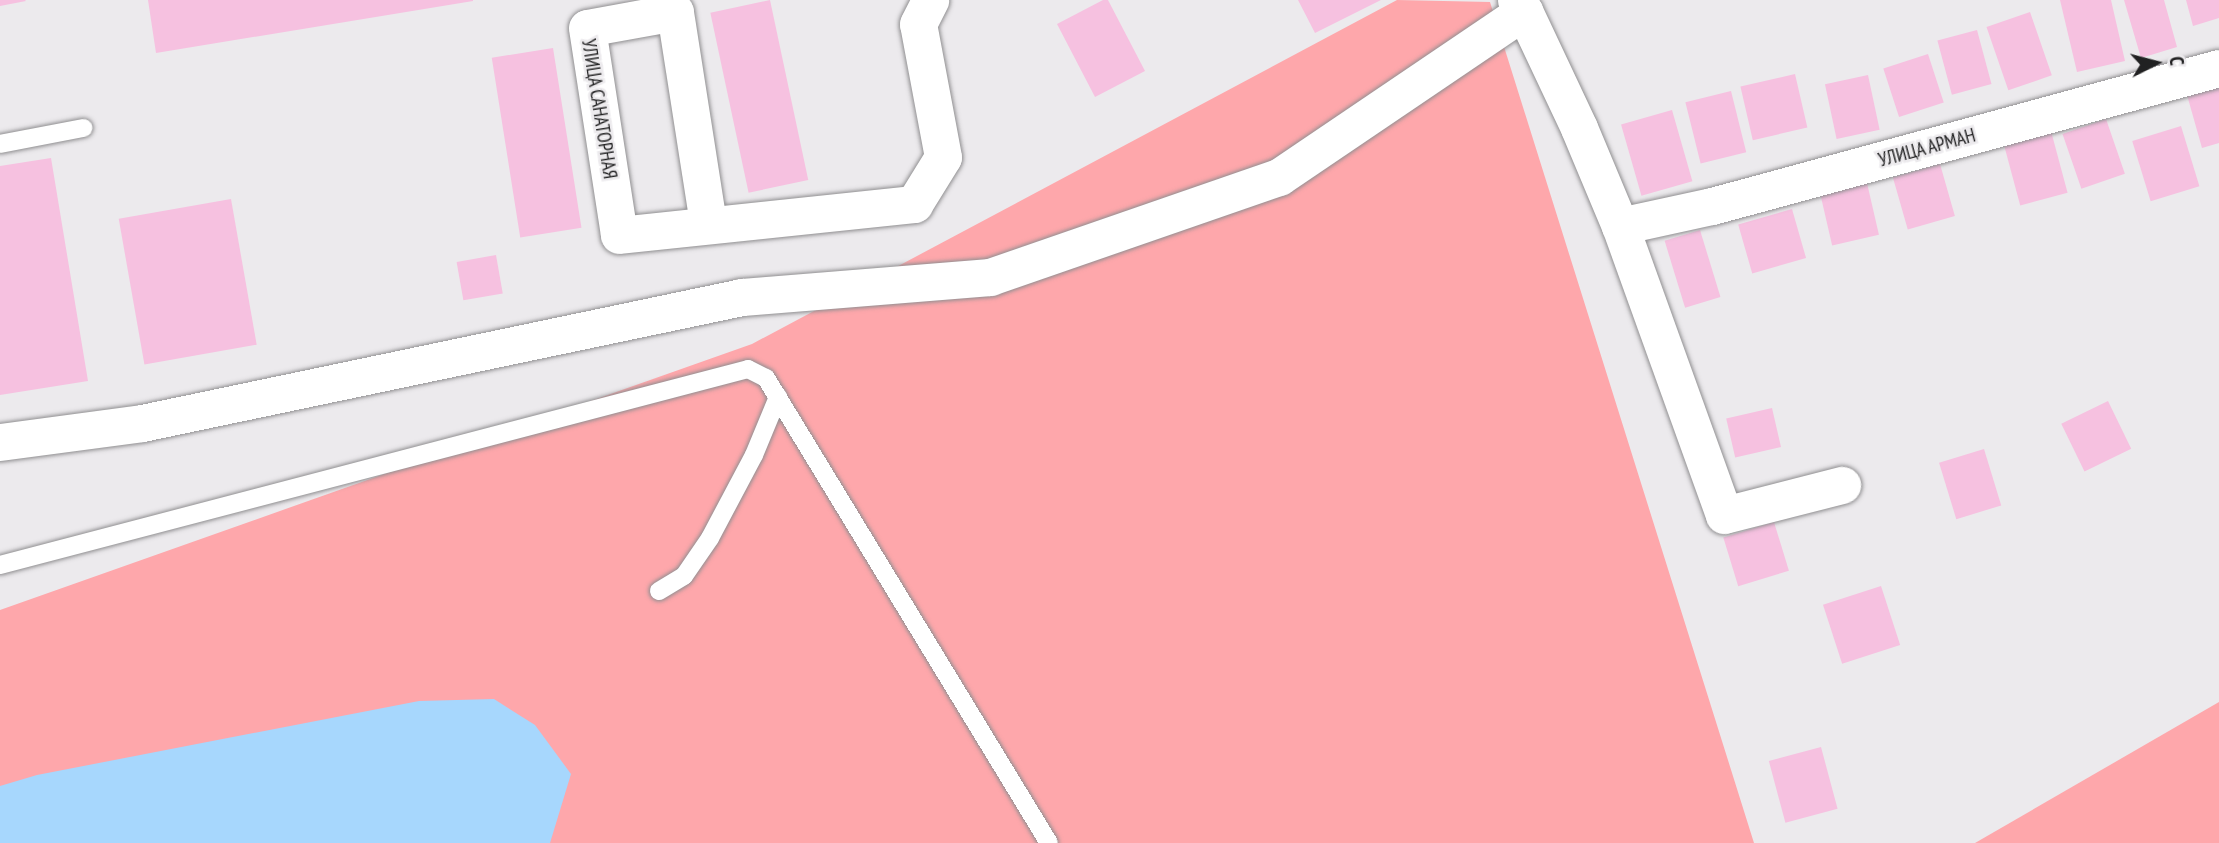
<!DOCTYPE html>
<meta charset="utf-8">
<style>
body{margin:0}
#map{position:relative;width:2219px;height:843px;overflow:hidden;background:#eceaed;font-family:"PT Sans Narrow",sans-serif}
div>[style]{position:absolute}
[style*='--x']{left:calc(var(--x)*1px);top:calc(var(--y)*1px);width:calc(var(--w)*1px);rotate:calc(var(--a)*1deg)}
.green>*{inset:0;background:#fea7ab}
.water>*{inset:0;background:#a7d7fd}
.building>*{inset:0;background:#f6c1e0;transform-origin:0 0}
.roads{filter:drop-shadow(0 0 2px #908f91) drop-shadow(0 0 2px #908f91)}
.lane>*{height:18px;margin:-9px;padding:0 9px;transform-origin:9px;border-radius:9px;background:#fff}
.street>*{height:37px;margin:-18.5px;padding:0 18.5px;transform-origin:18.5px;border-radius:18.5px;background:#fff}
span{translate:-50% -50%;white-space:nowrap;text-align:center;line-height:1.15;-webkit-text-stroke:5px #eceaed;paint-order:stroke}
.street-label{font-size:19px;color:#212122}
.north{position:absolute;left:2121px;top:28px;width:70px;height:70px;-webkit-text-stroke:5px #eceaed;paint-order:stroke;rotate:84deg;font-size:19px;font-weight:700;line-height:28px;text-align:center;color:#212122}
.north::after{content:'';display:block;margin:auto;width:24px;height:32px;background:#212122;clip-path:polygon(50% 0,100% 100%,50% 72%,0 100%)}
</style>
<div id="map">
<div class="green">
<i style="clip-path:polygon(1397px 0,1490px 2px,1754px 843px,0 843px,0 610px,752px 344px)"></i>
<i style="clip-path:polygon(2219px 702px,2219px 843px,1975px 843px)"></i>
</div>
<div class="water">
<i style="clip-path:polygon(494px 699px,535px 725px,571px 774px,550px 843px,0 843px,0 786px,37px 775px,419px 701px)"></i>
</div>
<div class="building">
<i style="clip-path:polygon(0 0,25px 0,26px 1px,0 6px)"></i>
<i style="clip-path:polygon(148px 0,473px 0,473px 1px,156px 53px)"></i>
<i style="left:770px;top:0;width:184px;height:61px;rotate:78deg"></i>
<i style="clip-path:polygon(1103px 0,1108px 0,1145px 71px,1095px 97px,1057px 24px)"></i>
<i style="clip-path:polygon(1298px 0,1381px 0,1315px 33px)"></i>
<i style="clip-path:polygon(2060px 0,2111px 0,2125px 61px,2077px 72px)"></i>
<i style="clip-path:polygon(2124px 0,2164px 0,2177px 47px,2141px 58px)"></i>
<i style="clip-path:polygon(2186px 0,2219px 0,2219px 18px,2193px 26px)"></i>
<i style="left:2030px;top:12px;width:67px;height:46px;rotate:71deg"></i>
<i style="left:1977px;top:30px;width:56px;height:41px;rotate:75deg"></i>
<i style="left:553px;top:48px;width:182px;height:62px;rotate:81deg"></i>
<i style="left:1928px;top:54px;width:51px;height:47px;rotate:72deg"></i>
<i style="left:1795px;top:74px;width:55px;height:56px;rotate:77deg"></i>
<i style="left:1868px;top:75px;width:56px;height:44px;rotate:78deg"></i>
<i style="clip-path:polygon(2219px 86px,2219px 143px,2202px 148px,2187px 95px)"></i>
<i style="left:1731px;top:91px;width:63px;height:47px;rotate:76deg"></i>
<i style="left:1672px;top:110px;width:74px;height:53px;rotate:74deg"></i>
<i style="left:2106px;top:119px;width:58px;height:46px;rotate:71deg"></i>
<i style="left:2181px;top:126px;width:63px;height:51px;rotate:73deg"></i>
<i style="left:2051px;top:131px;width:64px;height:49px;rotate:75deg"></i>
<i style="clip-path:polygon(51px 158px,88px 381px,0 395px,0 166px)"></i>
<i style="left:1940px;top:164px;width:54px;height:49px;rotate:74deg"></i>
<i style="left:1867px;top:183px;width:53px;height:48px;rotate:77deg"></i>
<i style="left:231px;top:199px;width:148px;height:114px;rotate:80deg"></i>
<i style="left:1792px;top:209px;width:51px;height:56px;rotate:74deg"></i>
<i style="left:1700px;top:230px;width:70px;height:37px;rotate:73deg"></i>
<i style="left:496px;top:255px;width:39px;height:40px;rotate:80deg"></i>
<i style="left:2108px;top:401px;width:53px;height:52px;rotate:64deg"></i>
<i style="left:1772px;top:408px;width:40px;height:47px;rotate:77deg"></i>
<i style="left:1984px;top:449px;width:59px;height:47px;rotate:73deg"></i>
<i style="left:1774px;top:522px;width:51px;height:53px;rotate:73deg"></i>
<i style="left:1881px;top:586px;width:62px;height:61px;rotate:72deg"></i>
<i style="left:1821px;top:747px;width:64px;height:54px;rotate:75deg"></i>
</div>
<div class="roads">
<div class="lane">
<i style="--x:0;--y:144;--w:85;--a:-10.9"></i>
<i style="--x:0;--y:565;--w:773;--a:-14.68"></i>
<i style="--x:748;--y:369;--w:20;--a:27"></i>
<i style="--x:766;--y:378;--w:544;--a:58.68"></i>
<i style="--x:659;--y:591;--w:29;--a:-31"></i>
<i style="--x:684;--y:576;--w:46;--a:-55.6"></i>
<i style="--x:710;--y:538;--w:94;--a:-62.1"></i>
<i style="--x:754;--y:455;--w:63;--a:-67.5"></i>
</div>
<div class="street">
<i style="--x:1516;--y:0;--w:14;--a:54"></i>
<i style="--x:1524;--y:11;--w:129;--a:64.8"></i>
<i style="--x:1579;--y:128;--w:106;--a:67.3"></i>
<i style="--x:1620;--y:226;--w:94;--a:-12.3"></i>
<i style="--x:1712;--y:206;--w:525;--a:-15.23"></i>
<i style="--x:708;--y:223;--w:214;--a:-98.9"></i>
<i style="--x:675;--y:12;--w:89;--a:169.7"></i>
<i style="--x:587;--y:28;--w:209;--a:81.2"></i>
<i style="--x:619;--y:235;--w:297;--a:-6"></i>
<i style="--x:914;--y:204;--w:55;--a:-58.3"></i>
<i style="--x:943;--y:157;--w:135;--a:-100.6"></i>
<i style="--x:918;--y:24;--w:27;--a:-63"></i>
<i style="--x:1620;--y:226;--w:307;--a:70.2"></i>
<i style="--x:1724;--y:515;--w:122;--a:-14.3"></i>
<i style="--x:0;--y:442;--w:143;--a:-7.6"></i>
<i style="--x:142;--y:423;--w:613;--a:-11.86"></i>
<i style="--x:742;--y:297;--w:249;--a:-4.6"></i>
<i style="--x:990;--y:277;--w:306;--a:-19.1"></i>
<i style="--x:1279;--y:177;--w:296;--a:-34.1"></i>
</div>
</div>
<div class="street-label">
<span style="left:599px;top:109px;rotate:81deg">УЛИЦА САНАТОРНАЯ</span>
<span style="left:1927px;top:148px;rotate:-15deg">УЛИЦА АРМАН</span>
</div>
<div class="north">С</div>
</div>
